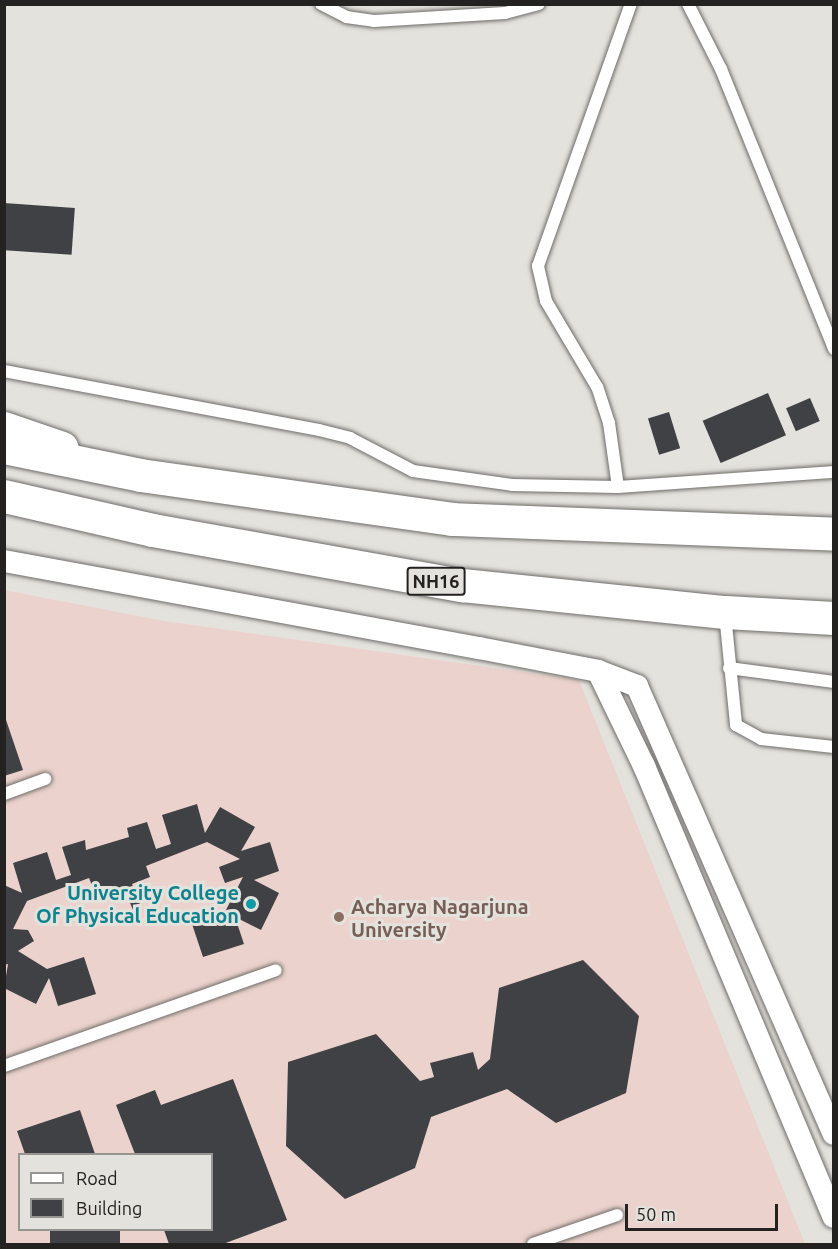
<!DOCTYPE html>
<style>
body{margin:0}
#map{position:relative;width:838px;height:1249px;overflow:hidden;background:#e4e2dd;font-family:Ubuntu,sans-serif}
div>[style]{position:absolute}
[style*='--x']{left:calc(var(--x)*1px);top:calc(var(--y)*1px);width:calc(var(--w)*1px);rotate:calc(var(--a)*1deg)}
.education>*{inset:0;background:#ecd2cc}
.building>*{inset:0;background:#404145;transform-origin:0 0}
.roads{filter:drop-shadow(0 0 2px #6e6c68) drop-shadow(0 0 2px #6e6c68)}
.service>*{height:12px;margin:-6px;padding:0 6px;transform-origin:6px;border-radius:6px;background:#fff}
.minor>*{height:22px;margin:-11px;padding:0 11px;transform-origin:11px;border-radius:11px;background:#fff}
.secondary>*{height:33px;margin:-16.5px;padding:0 16.5px;transform-origin:16.5px;border-radius:16.5px;background:#fff}
.trunk>*{height:33px;margin:-16.5px;padding:0 16.5px;transform-origin:16.5px;border-radius:16.5px;background:#fff}
.dots>*{width:16px;height:16px;translate:-50% -50%;box-sizing:border-box;border:3px solid #e4e2dd;border-radius:50%}
span{translate:-50% -50%;white-space:nowrap;text-align:center;line-height:1.15;-webkit-text-stroke:6px #e4e2dd;paint-order:stroke}
.shield-label span{padding:2px 4px;background:#e4e2dd;border:2px solid;border-radius:4px;-webkit-text-stroke-width:0}
.shield-label{font-size:18px;color:#232220;font-weight:700}
.culture-label{font-size:20px;color:#0d838f;font-weight:700}
.right{translate:-100% -50%;text-align:right}
.education-label{font-size:20px;color:#785e54;font-weight:700}
.left{translate:0 -50%;text-align:left}
.frame{position:absolute;inset:0;border:6px solid #232220;pointer-events:none}
.legend{position:absolute;left:18px;top:1153px;width:195px;height:78px;box-sizing:border-box;background:#e4e2dd;border:2px solid #979591;margin:0;padding:8px 10px;list-style:none;font-size:18px;color:#232220}
.legend li{display:flex;align-items:center;gap:12px;height:30px}
.legend b{width:30px;border:2px solid #979591}
.scale{position:absolute;left:625px;top:1204px;width:153px;height:27px;box-sizing:border-box;border:3px solid #232220;border-top:0;padding-left:8px;font-size:18px;line-height:21px;white-space:nowrap;color:#232220;-webkit-text-stroke:4px #e4e2dd;paint-order:stroke}
</style>
<div id="map">
<div class="education">
<i style="clip-path:polygon(evenodd,4px 590px,164px 621px,579px 680px,805px 1244px,5px 1244px,4px 590px,20px 1154px,212px 1154px,212px 1230px,20px 1230px,20px 1154px)"></i>
</div>
<div class="building">
<i style="left:4px;top:203px;width:71px;height:47px;rotate:4deg"></i>
<i style="left:768px;top:393px;width:46px;height:71px;rotate:67deg"></i>
<i style="left:810px;top:398px;width:25px;height:26px;rotate:67deg"></i>
<i style="left:669px;top:412px;width:38px;height:22px;rotate:73deg"></i>
<i style="clip-path:polygon(4px 714px,23px 770px,4px 776px)"></i>
<i style="clip-path:polygon(197px 804px,205px 833px,220px 807px,255px 827px,241px 851px,270px 842px,279px 871px,254px 880px,279px 893px,261px 930px,235px 917px,244px 944px,203px 957px,191px 921px,226px 910px,243px 877px,225px 883px,219px 867px,240px 859px,207px 842px,146px 866px,150px 877px,132px 884px,141px 907px,133px 910px,124px 888px,97px 898px,89px 878px,27px 901px,13px 929px,28px 930px,34px 941px,18px 951px,47px 969px,84px 957px,96px 994px,58px 1006px,49px 978px,36px 1004px,4px 988px,8px 964px,4px 965px,4px 885px,22px 893px,13px 863px,47px 852px,56px 880px,71px 875px,62px 847px,85px 840px,86px 850px,129px 837px,127px 828px,147px 822px,156px 849px,171px 844px,162px 815px)"></i>
<i style="clip-path:polygon(583px 960px,639px 1016px,626px 1093px,556px 1123px,507px 1089px,431px 1117px,415px 1168px,345px 1199px,286px 1146px,288px 1062px,376px 1034px,420px 1081px,434px 1077px,430px 1063px,473px 1052px,478px 1070px,490px 1059px,499px 988px)"></i>
<i style="clip-path:polygon(233px 1079px,287px 1220px,223px 1244px,169px 1244px,164px 1230px,212px 1230px,212px 1154px,135px 1154px,116px 1105px,155px 1090px,161px 1105px)"></i>
<i style="clip-path:polygon(80px 1110px,95px 1154px,25px 1154px,17px 1131px)"></i>
<i style="left:50px;top:1230px;width:70px;height:15px"></i>
</div>
<div class="roads">
<div class="service">
<i style="--x:321;--y:4;--w:28;--a:27"></i>
<i style="--x:346;--y:17;--w:28;--a:8"></i>
<i style="--x:374;--y:21;--w:131;--a:-3.5"></i>
<i style="--x:505;--y:13;--w:35;--a:-15"></i>
<i style="--x:688;--y:4;--w:73;--a:63.1"></i>
<i style="--x:721;--y:69;--w:302;--a:68"></i>
<i style="--x:4;--y:371;--w:320;--a:10.6"></i>
<i style="--x:319;--y:430;--w:32;--a:14"></i>
<i style="--x:350;--y:438;--w:71;--a:27.6"></i>
<i style="--x:413;--y:471;--w:100;--a:8"></i>
<i style="--x:512;--y:485;--w:106;--a:1.1"></i>
<i style="--x:618;--y:487;--w:217;--a:-4"></i>
<i style="--x:618;--y:487;--w:65;--a:-98"></i>
<i style="--x:609;--y:423;--w:38;--a:-108"></i>
<i style="--x:597;--y:387;--w:100;--a:-120.7"></i>
<i style="--x:546;--y:301;--w:36;--a:-103"></i>
<i style="--x:538;--y:266;--w:278;--a:-70.5"></i>
<i style="--x:725;--y:614;--w:112;--a:84.3"></i>
<i style="--x:736;--y:725;--w:29;--a:29"></i>
<i style="--x:761;--y:739;--w:73;--a:6.3"></i>
<i style="--x:729;--y:668;--w:106;--a:7.6"></i>
<i style="--x:4;--y:794;--w:44;--a:-20.1"></i>
<i style="--x:4;--y:1066;--w:288;--a:-19.4"></i>
<i style="--x:533;--y:1244;--w:89;--a:-19"></i>
</div>
<div class="minor">
<i style="--x:4;--y:561;--w:483;--a:10.4"></i>
<i style="--x:479;--y:648;--w:121;--a:10.9"></i>
<i style="--x:598;--y:671;--w:42;--a:21"></i>
<i style="--x:637;--y:686;--w:489;--a:66.3"></i>
<i style="--x:598;--y:671;--w:106;--a:64.2"></i>
<i style="--x:644;--y:766;--w:489;--a:67.2"></i>
</div>
<div class="secondary">
<i style="--x:4;--y:428;--w:61;--a:19"></i>
</div>
<div class="trunk">
<i style="--x:4;--y:447;--w:139;--a:11.6"></i>
<i style="--x:140;--y:475;--w:315;--a:8"></i>
<i style="--x:452;--y:519;--w:382;--a:2.2"></i>
<i style="--x:4;--y:496;--w:152;--a:12.9"></i>
<i style="--x:152;--y:530;--w:315;--a:10.1"></i>
<i style="--x:462;--y:585;--w:264;--a:5.9"></i>
<i style="--x:725;--y:612;--w:109;--a:3.2"></i>
</div>
</div>
<div class="dots">
<i style="left:251px;top:904px;background:#0f9aa8"></i>
<i style="left:339px;top:917px;background:#8d6e63"></i>
</div>
<div class="shield-label">
<span style="left:436px;top:581px">NH16</span>
</div>
<div class="culture-label">
<span class="right" style="left:239px;top:904px">University College<br>Of Physical Education</span>
</div>
<div class="education-label">
<span class="left" style="left:351px;top:918px">Acharya Nagarjuna<br>University</span>
</div>
<div class="frame"></div>
<ul class="legend">
<li><b style="height:8px;background:#fff"></b>Road</li>
<li><b style="height:16px;background:#404145"></b>Building</li>
</ul>
<div class="scale">50 m</div>
</div>
